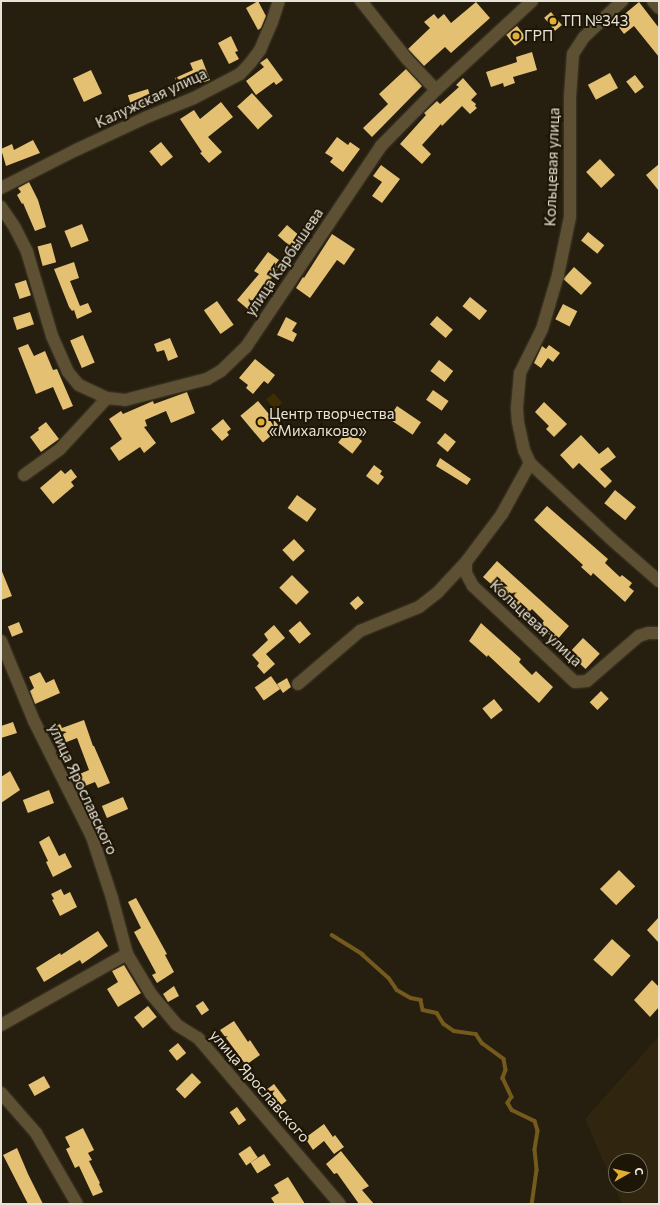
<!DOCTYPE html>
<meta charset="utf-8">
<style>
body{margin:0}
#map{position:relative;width:660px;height:1205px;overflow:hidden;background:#261e0e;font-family:Commissioner,sans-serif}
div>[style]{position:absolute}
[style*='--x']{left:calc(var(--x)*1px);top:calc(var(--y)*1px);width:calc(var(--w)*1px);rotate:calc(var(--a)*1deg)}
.built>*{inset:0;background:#30250e}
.green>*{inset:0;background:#3f2c00;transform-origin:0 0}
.stream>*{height:3.5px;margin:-1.75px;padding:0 1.75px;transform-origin:1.75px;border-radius:1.75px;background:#745a1d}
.building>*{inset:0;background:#e4c072;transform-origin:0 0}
.roads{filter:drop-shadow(0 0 1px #413a2a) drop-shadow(0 0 1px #413a2a)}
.street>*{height:12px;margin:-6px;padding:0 6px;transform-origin:6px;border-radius:6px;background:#5e5033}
.dots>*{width:11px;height:11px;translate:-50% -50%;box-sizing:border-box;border:2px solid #1d1505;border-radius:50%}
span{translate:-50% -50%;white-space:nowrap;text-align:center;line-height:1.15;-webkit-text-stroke:4px #1d1505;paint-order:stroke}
.poi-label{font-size:15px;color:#e8e3d8}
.left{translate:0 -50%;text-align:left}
.street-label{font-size:15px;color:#e8e3d8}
.frame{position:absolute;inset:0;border:2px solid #e8e3d8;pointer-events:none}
.north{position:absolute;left:608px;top:1153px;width:40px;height:40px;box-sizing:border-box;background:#1d1505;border:1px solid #6e6759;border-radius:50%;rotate:82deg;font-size:11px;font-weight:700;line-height:16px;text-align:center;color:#e8e3d8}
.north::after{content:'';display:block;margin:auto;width:14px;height:18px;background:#e1af34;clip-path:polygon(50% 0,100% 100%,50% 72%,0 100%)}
</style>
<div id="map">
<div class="built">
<i style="clip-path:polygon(evenodd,659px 1036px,659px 1204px,622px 1204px,585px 1119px,659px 1036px,616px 1161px,640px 1161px,640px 1185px,616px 1185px,616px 1161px)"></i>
</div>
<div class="green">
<i style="left:274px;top:393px;width:13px;height:10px;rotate:51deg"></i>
</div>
<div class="stream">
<i style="--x:332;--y:935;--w:36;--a:32"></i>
<i style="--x:362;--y:954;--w:36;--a:42"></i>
<i style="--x:389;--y:978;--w:14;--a:56"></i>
<i style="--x:397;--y:990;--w:16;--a:30"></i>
<i style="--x:411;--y:998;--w:10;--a:11"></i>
<i style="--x:421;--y:1000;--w:10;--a:79"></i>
<i style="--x:423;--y:1010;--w:14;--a:12"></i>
<i style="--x:437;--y:1013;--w:13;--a:58"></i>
<i style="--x:444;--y:1024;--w:12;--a:35"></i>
<i style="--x:454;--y:1031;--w:22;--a:8"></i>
<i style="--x:476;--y:1034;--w:11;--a:56"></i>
<i style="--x:482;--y:1043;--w:27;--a:36"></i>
<i style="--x:504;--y:1059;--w:11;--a:80"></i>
<i style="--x:506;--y:1070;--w:9;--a:111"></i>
<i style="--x:503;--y:1078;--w:21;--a:65"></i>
<i style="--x:512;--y:1097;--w:7;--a:124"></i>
<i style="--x:508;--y:1103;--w:8;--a:60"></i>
<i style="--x:512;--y:1110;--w:25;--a:26"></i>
<i style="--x:535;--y:1121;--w:10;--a:73"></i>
<i style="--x:538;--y:1131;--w:19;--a:99"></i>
<i style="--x:535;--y:1150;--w:20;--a:84"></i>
<i style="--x:537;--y:1170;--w:34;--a:98"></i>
</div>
<div class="building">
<i style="clip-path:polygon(258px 1px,266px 16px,261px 28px,258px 30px,246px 8px)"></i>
<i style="clip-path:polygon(476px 2px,490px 18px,451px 53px,445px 47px,424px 66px,408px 49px,430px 28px,424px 22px,434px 14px,438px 19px,444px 14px,451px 23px)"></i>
<i style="clip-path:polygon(639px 2px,659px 28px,659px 57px,634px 26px,624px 34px,615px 22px)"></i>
<i style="left:551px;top:12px;width:17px;height:9px;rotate:50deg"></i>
<i style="left:517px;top:26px;width:14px;height:14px;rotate:51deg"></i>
<i style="clip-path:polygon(231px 36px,238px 51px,235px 52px,239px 59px,229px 64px,218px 43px)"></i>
<i style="clip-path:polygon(532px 52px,537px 70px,513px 77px,515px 83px,504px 87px,503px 83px,491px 87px,486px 72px,517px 62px,516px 57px)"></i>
<i style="clip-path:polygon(267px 58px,283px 80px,276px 85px,274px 82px,256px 95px,246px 81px,264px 67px,260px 63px)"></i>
<i style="clip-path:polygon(202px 59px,210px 80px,198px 84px,197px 82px,180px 89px,175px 78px,193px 70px,190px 63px)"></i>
<i style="clip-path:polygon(406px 69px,422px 86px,372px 137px,363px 128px,388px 104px,379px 94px)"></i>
<i style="left:91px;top:70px;width:26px;height:20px;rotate:65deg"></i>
<i style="left:610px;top:73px;width:17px;height:25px;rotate:62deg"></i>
<i style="left:635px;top:75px;width:15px;height:11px;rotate:53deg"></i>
<i style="clip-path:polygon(463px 78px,477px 94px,471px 100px,476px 104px,475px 106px,477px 108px,470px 114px,462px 106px,442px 126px,441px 124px,422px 145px,431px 154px,422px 164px,400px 144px,426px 115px,424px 113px,437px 101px,440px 104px,459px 87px,456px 85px)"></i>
<i style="left:148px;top:89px;width:14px;height:21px;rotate:73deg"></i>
<i style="left:252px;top:93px;width:31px;height:20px;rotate:48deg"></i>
<i style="clip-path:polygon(221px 102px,233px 117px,208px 137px,222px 152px,209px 163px,200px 153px,202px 152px,180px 119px,194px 110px,200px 119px)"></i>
<i style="clip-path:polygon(337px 137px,348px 145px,350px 142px,360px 149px,343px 172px,330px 162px,333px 158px,325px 153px)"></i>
<i style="clip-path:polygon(33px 140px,40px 153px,6px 166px,1px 149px,12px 144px,14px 150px)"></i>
<i style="left:161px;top:142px;width:19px;height:15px;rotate:51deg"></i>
<i style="left:600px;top:159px;width:22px;height:19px;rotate:47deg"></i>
<i style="clip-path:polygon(659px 164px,659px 191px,646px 175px)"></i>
<i style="clip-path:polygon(381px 165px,400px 179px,382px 203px,372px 196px,382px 182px,373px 176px)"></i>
<i style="clip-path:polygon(29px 182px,38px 200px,46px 227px,35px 231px,23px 203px,22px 204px,17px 195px,21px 192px,18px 188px)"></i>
<i style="left:82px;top:224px;width:18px;height:19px;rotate:68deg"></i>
<i style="left:287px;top:225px;width:20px;height:14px;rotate:41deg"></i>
<i style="left:588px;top:232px;width:21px;height:11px;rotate:39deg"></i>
<i style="clip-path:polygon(332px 234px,355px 249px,344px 265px,337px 260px,310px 298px,296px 288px,303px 277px,304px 278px)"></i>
<i style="left:51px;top:243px;width:20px;height:14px;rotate:75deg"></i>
<i style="clip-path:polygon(268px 252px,279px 260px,275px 265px,279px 268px,261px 292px,264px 294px,250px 311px,237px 300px,259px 274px,254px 271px)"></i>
<i style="clip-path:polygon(74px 262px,79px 278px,70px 281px,80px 306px,88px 303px,92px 312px,77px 319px,74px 310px,72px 311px,69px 307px,54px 269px)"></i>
<i style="left:574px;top:267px;width:24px;height:16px;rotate:42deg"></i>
<i style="left:26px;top:280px;width:16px;height:12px;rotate:72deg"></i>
<i style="left:470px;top:297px;width:22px;height:12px;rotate:39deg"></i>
<i style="left:217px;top:301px;width:29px;height:16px;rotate:55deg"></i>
<i style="left:563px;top:304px;width:16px;height:17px;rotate:27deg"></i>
<i style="left:30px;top:312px;width:13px;height:18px;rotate:72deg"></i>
<i style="left:437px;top:316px;width:21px;height:11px;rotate:41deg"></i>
<i style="clip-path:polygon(286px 317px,297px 323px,292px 331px,297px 334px,293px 342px,277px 335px)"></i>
<i style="left:83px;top:335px;width:30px;height:14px;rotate:67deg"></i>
<i style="clip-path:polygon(170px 338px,178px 357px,168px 361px,164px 350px,157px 352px,154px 344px)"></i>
<i style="clip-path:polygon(28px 344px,34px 356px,45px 351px,53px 370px,57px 369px,73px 406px,63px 410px,53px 387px,36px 394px,18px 348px)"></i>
<i style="clip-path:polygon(549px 345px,560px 353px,553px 362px,548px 358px,541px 368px,534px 363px,542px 346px,546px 349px)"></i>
<i style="clip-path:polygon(255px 359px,275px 375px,268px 384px,264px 381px,253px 394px,246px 388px,248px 385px,239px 378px)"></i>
<i style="left:439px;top:360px;width:18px;height:14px;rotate:38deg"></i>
<i style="left:433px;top:390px;width:19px;height:12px;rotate:35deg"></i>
<i style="clip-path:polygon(187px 392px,195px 413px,171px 423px,166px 411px,145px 420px,147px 426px,144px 427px,156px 443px,144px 453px,140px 447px,119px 461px,110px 448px,122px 439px,109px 419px,121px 411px,123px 414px,153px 401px,154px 404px)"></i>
<i style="left:258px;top:401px;width:35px;height:23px;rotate:50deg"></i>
<i style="clip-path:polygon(544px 402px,567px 424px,554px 437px,546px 429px,549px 426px,535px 412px)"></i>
<i style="left:397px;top:406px;width:29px;height:15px;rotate:34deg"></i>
<i style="clip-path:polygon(223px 419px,231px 429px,227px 432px,229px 435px,222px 441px,211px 429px)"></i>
<i style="clip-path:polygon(46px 422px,59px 439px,41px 452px,30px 437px,39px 430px,38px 428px)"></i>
<i style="left:348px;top:430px;width:18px;height:16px;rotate:38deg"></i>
<i style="left:445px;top:433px;width:14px;height:13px;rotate:39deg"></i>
<i style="clip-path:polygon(581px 435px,599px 454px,608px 447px,616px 457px,600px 469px,612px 481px,605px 488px,579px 463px,573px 469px,560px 455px)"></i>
<i style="clip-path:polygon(440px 458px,471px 479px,467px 485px,436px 466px)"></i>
<i style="clip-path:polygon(374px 465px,382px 471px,380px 474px,384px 477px,378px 485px,366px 476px)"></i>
<i style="clip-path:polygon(71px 469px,77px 477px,71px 482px,74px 486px,53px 504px,40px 488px,61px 470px,65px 474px)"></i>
<i style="left:615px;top:490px;width:27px;height:17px;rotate:39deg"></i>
<i style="left:297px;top:495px;width:24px;height:16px;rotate:36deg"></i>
<i style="clip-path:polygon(547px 506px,608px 559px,605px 563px,620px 577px,622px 575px,632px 583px,629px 587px,634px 591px,625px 602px,593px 573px,591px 576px,581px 567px,583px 565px,534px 520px)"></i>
<i style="left:294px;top:539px;width:16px;height:16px;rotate:47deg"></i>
<i style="clip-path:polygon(497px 561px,569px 626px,556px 641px,540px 626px,544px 621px,532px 609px,526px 615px,483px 577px)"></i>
<i style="clip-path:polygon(1px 569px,12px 596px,1px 600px)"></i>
<i style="left:292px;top:575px;width:24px;height:18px;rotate:45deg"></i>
<i style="left:358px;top:596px;width:9px;height:11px;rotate:49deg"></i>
<i style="left:300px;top:621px;width:17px;height:15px;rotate:50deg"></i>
<i style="left:19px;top:622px;width:11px;height:12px;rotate:68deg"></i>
<i style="clip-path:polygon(481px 623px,521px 659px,519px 662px,532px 675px,536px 671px,553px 687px,539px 703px,488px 655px,487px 657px,469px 641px)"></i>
<i style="clip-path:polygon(274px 625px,285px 638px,266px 654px,275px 664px,264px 674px,257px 666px,259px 663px,252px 655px,268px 640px,264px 634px)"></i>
<i style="left:583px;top:638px;width:23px;height:21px;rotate:43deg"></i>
<i style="clip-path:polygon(40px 672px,46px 683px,54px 679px,60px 693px,35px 704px,30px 691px,34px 688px,29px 677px)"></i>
<i style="left:271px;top:676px;width:16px;height:20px;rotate:55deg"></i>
<i style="clip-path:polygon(287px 678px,291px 687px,283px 693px,277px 684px)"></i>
<i style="left:601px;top:691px;width:11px;height:16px;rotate:45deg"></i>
<i style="left:494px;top:699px;width:14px;height:15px;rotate:51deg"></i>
<i style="clip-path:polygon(84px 720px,93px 746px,94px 746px,110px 783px,98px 788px,95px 782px,80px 788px,75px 776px,89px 770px,77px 738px,59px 745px,52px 728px,60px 724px,62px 728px)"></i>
<i style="clip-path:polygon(13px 722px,17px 733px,1px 738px,1px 726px)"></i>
<i style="clip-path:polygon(10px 771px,20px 790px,1px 803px,1px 777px)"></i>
<i style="left:49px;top:790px;width:14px;height:28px;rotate:69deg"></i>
<i style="left:123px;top:797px;width:13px;height:23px;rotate:67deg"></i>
<i style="clip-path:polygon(49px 836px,59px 856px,65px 853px,72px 867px,53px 877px,46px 862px,48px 861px,39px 842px)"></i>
<i style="left:619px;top:870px;width:23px;height:27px;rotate:45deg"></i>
<i style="clip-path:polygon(61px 889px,64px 895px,70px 892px,77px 907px,60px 916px,52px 900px,54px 899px,51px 894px)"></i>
<i style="clip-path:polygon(136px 898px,167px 954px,165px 955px,174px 972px,157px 983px,152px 975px,156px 973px,134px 932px,141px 928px,128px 902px)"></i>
<i style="clip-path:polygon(659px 917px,659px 943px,647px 930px)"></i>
<i style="clip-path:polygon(98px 931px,108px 946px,82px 964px,80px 960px,44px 982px,36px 968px,60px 953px,61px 955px)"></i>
<i style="left:612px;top:939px;width:25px;height:28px;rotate:42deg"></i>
<i style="clip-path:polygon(124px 965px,141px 993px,118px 1007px,107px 989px,118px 982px,112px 971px)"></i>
<i style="clip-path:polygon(652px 980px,659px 987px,659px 1007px,650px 1017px,634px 1000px)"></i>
<i style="clip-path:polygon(174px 986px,179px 996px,168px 1002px,163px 994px)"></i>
<i style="left:203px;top:1001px;width:11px;height:9px;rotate:56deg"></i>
<i style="left:148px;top:1006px;width:14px;height:18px;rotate:51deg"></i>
<i style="clip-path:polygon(234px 1021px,248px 1042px,250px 1040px,260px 1055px,246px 1065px,220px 1030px)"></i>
<i style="left:178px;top:1043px;width:13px;height:12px;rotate:51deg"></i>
<i style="left:192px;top:1073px;width:13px;height:23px;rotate:45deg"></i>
<i style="left:44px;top:1076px;width:13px;height:18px;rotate:61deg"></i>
<i style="left:274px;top:1084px;width:21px;height:16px;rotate:53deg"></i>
<i style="left:237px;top:1107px;width:16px;height:9px;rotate:55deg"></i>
<i style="clip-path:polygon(324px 1124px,333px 1137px,335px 1135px,344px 1147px,334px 1154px,324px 1141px,313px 1150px,305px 1138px)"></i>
<i style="clip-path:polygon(83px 1128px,94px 1150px,88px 1153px,92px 1160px,89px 1161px,100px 1183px,99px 1184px,103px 1192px,93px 1196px,79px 1166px,75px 1168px,66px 1149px,70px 1147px,65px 1137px)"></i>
<i style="left:250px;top:1146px;width:14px;height:14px;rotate:56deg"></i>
<i style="clip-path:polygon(17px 1148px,28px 1174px,43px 1204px,28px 1204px,3px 1155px)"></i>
<i style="clip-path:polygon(341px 1151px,369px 1186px,362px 1190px,374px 1204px,359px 1204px,337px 1173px,334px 1174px,326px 1164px)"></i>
<i style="left:264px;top:1154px;width:13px;height:16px;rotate:58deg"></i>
<i style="clip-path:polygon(288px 1177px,305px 1204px,275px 1204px,271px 1198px,279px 1193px,274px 1185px)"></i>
</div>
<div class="roads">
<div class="street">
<i style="--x:361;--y:1;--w:73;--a:51.7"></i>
<i style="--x:406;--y:58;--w:44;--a:46.8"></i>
<i style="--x:622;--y:1;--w:52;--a:136.5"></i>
<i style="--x:584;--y:37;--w:20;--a:123"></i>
<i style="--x:573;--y:54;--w:43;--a:94"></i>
<i style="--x:570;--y:97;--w:120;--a:90"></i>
<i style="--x:570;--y:217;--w:59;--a:101.7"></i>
<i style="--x:558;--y:275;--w:56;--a:106.5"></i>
<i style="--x:542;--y:329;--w:49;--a:116.6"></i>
<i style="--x:520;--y:373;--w:36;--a:95"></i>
<i style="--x:517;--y:409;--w:13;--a:86"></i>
<i style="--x:518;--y:422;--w:29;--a:78"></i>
<i style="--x:524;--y:450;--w:14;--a:65"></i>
<i style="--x:530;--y:463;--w:111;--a:43.2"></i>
<i style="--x:611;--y:539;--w:64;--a:41.2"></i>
<i style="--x:653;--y:1;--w:9;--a:49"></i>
<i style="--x:1;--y:188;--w:84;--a:-26.9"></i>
<i style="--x:76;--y:150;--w:78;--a:-24.9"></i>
<i style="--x:147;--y:117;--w:51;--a:-22"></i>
<i style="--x:194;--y:98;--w:52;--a:-27.6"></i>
<i style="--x:240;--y:74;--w:16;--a:-47"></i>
<i style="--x:251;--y:62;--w:15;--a:-53"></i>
<i style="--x:260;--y:50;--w:30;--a:-67"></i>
<i style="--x:272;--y:22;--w:22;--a:-72"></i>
<i style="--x:1;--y:207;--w:25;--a:56"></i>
<i style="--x:15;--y:228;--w:27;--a:63"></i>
<i style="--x:27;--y:252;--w:88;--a:73.4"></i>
<i style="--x:52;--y:336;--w:39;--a:66"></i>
<i style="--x:68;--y:372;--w:17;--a:50"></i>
<i style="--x:79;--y:385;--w:31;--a:25"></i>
<i style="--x:107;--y:398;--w:18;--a:6"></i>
<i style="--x:125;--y:400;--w:85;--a:-14.4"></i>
<i style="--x:207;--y:379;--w:16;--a:-30"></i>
<i style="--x:221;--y:371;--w:35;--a:-44"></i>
<i style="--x:246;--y:347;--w:242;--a:-56.1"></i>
<i style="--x:381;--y:146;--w:78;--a:-45.5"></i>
<i style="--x:436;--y:90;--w:131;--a:-42.8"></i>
<i style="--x:24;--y:475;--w:44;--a:-35.8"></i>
<i style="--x:60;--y:449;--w:69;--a:-47.3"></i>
<i style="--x:466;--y:562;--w:11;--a:90"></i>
<i style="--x:466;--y:573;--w:15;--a:62"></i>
<i style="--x:473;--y:586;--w:140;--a:43.3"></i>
<i style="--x:575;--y:682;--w:12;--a:-5"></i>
<i style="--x:587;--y:681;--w:69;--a:-40.9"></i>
<i style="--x:639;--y:636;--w:9;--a:-18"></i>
<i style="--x:648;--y:633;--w:11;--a:0"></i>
<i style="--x:1;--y:641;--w:87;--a:67.6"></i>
<i style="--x:34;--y:721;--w:130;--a:63.4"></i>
<i style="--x:92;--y:837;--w:64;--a:71.8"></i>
<i style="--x:112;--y:898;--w:58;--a:75"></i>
<i style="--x:127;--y:954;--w:47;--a:59"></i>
<i style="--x:151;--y:994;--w:40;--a:50"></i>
<i style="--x:177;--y:1025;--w:25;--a:32"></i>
<i style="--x:198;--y:1038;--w:218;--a:49.5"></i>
<i style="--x:298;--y:684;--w:82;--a:-40.5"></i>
<i style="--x:360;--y:631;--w:64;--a:-22.1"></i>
<i style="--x:419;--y:607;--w:24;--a:-38"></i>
<i style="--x:438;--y:592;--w:41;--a:-47"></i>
<i style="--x:466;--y:562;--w:60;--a:-53.1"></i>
<i style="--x:502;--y:514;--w:58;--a:-61.2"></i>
<i style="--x:1;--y:1025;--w:145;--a:-29.4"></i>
<i style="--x:1;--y:1093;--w:53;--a:48.8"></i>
<i style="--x:36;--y:1133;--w:82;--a:60"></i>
</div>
</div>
<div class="dots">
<i style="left:553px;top:21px;background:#e1af34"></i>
<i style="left:516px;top:36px;background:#e1af34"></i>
<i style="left:261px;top:422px;background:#e1af34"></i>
</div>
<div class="poi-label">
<span class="left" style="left:561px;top:21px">ТП №343</span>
<span class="left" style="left:524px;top:36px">ГРП</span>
<span class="left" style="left:269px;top:422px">Центр творчества<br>«Михалково»</span>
</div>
<div class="street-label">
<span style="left:151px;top:98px;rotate:-25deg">Калужская улица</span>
<span style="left:552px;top:167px;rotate:-88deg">Кольцевая улица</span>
<span style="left:284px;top:262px;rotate:-56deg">улица Карбышева</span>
<span style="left:536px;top:623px;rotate:43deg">Кольцевая улица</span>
<span style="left:83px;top:789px;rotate:65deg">улица Ярославского</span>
<span style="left:260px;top:1086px;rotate:49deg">улица Ярославского</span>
</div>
<div class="frame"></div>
<div class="north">С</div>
</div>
